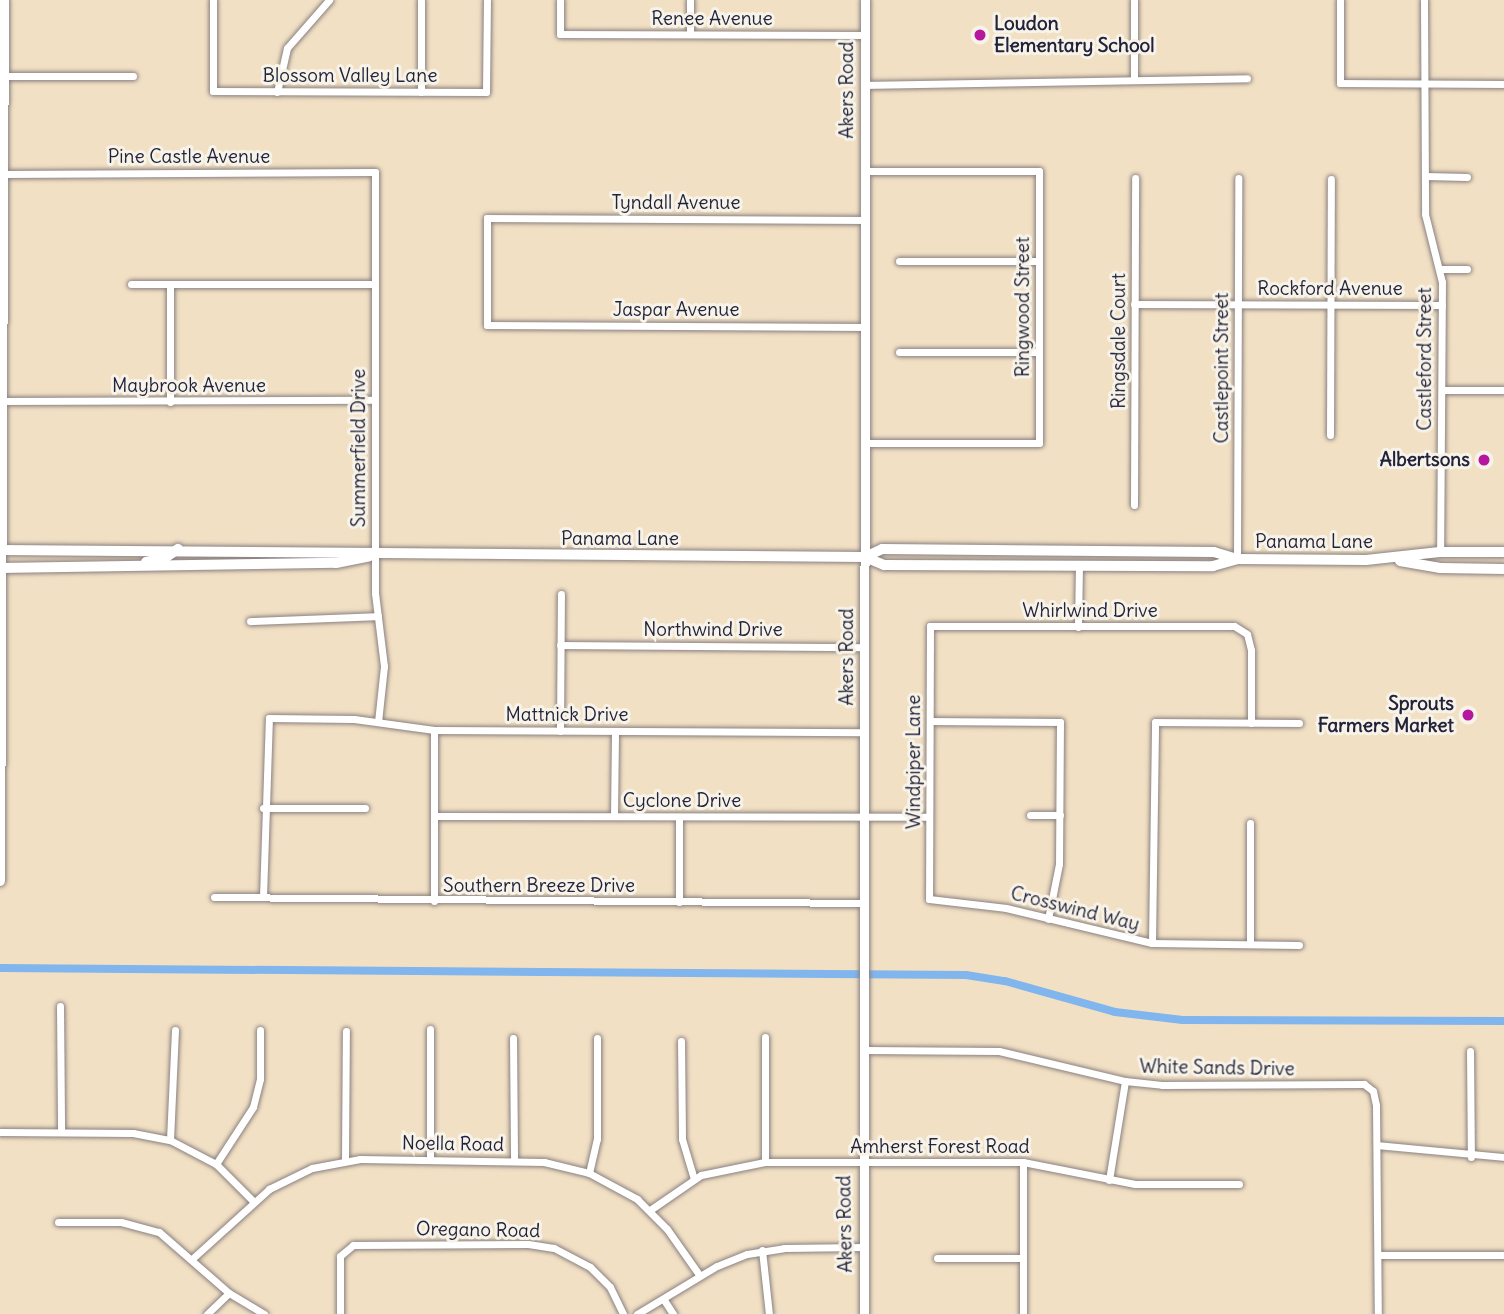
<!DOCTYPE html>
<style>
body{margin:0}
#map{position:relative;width:1504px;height:1314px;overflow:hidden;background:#f2e0c4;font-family:Delius,sans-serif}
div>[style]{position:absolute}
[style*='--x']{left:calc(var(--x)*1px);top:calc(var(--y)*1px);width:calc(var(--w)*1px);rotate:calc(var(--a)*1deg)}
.canal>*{height:8px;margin:-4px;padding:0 4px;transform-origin:4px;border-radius:4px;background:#80b5ee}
.roads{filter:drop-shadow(0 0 2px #8a8180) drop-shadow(0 0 2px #8a8180)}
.minor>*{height:7px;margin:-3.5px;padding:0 3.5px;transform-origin:3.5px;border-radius:3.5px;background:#fff}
.tertiary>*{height:9px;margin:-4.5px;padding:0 4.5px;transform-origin:4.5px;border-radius:4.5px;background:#fff}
.secondary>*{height:10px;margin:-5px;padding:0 5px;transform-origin:5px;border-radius:5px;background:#fff}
.dots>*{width:19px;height:19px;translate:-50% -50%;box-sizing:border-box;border:4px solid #f7f3e8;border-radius:50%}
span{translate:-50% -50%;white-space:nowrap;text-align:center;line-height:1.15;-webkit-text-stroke:6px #f7f3e8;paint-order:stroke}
.street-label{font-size:19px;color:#22223b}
.poi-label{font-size:19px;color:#22223b;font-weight:700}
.left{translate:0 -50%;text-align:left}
.right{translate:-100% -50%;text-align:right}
</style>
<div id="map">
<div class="canal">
<i style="--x:0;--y:968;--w:966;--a:0.42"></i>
<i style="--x:966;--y:975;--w:39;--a:9"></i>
<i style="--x:1005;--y:981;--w:114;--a:15.7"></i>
<i style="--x:1115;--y:1012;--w:68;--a:6.7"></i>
<i style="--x:1183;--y:1020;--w:321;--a:0.2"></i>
</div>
<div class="roads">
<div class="minor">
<i style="--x:213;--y:0;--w:91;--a:90"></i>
<i style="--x:213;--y:91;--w:273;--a:0.2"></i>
<i style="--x:486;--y:92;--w:92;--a:-89.4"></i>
<i style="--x:560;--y:0;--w:34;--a:90"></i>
<i style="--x:560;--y:34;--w:305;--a:0.2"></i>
<i style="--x:1340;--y:0;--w:83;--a:90"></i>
<i style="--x:1340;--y:83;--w:164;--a:0.3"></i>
<i style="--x:1424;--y:0;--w:214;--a:89.7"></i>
<i style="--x:1425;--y:214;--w:70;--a:76"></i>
<i style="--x:1442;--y:282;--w:270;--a:90.4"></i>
<i style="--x:690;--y:34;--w:34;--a:-90"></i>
<i style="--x:4;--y:76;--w:129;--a:0"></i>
<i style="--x:1134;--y:80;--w:80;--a:-90"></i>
<i style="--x:865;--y:85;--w:382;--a:-1"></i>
<i style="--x:277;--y:92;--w:45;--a:-77.2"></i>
<i style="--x:287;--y:48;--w:64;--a:-48.8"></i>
<i style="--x:421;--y:92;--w:92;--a:-90"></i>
<i style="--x:865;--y:171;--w:174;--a:0"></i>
<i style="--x:1039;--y:171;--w:272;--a:90"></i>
<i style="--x:1039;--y:443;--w:174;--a:180"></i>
<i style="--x:3;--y:174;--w:372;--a:-0.3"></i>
<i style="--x:375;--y:172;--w:421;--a:90"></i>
<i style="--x:375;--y:593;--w:74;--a:83"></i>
<i style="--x:384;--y:666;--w:56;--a:96.1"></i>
<i style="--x:1425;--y:176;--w:42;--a:1.4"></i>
<i style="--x:865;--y:220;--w:378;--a:-179.7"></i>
<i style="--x:487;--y:218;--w:107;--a:90"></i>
<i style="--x:487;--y:325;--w:378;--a:0.3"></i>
<i style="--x:899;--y:261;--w:140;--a:0"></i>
<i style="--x:1440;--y:269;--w:27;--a:0"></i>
<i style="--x:131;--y:284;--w:244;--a:0"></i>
<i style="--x:1134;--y:304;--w:308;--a:0.2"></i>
<i style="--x:899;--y:352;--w:140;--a:0"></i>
<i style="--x:1442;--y:390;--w:62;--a:0"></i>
<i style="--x:3;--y:401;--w:372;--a:-0.2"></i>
<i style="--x:170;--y:402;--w:118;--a:-90"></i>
<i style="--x:1330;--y:435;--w:256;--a:-89.8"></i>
<i style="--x:1134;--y:505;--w:327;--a:-89.8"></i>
<i style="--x:1237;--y:559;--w:381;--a:-89.8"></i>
<i style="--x:250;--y:621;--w:128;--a:-2.2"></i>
<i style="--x:1078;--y:627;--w:63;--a:-89.1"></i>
<i style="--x:560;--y:645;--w:305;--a:0.4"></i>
<i style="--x:930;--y:721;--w:130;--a:0.4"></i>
<i style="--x:1060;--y:722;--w:142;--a:90.4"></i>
<i style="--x:1059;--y:864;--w:56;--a:101.3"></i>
<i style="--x:1251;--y:723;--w:73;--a:-90"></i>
<i style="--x:1251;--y:650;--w:16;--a:-104"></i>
<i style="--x:1247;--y:634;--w:15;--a:-148"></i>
<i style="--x:1234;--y:626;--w:304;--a:180"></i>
<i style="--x:930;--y:626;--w:273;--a:90.2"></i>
<i style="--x:929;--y:899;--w:78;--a:6.7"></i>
<i style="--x:1006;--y:908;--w:150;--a:13.5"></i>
<i style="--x:1152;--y:943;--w:147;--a:0.8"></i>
<i style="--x:434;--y:730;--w:171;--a:90"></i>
<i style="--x:560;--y:731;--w:137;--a:-89.6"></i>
<i style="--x:263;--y:808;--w:102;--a:0"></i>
<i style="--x:1030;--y:815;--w:30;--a:0"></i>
<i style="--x:434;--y:816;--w:495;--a:0.1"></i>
<i style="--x:614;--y:816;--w:85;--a:-89.3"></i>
<i style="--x:214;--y:897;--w:651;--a:0.53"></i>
<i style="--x:263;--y:897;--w:179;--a:-88.1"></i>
<i style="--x:269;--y:718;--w:85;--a:0.7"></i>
<i style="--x:354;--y:719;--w:81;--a:7.8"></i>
<i style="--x:434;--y:730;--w:431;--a:0.3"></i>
<i style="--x:679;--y:902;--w:85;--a:-90"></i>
<i style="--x:1152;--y:943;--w:221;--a:-89.2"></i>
<i style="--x:1155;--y:722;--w:144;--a:0.4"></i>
<i style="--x:1250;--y:944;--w:121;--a:-90"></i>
<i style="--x:60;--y:1006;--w:126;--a:89.5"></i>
<i style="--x:430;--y:1029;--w:130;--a:90"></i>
<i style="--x:765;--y:1037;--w:125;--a:90"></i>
<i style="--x:513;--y:1038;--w:123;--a:89.5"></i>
<i style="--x:681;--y:1041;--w:98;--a:89.4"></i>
<i style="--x:682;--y:1139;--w:42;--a:73.3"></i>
<i style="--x:865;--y:1050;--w:134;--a:0.4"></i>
<i style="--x:999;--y:1051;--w:130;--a:13.4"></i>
<i style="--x:1125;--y:1081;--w:37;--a:6"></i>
<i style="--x:1162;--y:1085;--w:202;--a:-0.3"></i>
<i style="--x:1364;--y:1084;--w:11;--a:38"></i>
<i style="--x:1373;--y:1091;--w:14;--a:78"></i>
<i style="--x:1376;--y:1105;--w:209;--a:89.5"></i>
<i style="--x:1470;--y:1051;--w:106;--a:89.5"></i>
<i style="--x:0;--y:1132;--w:133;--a:0.4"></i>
<i style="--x:133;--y:1133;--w:38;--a:11"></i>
<i style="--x:170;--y:1140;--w:52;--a:27.6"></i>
<i style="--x:216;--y:1164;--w:52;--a:45"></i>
<i style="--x:170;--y:1140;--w:110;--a:-87.4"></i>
<i style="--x:1377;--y:1145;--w:128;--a:5.4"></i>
<i style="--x:345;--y:1161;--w:130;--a:-89.6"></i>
<i style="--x:216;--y:1164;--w:68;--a:-57"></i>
<i style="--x:253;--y:1107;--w:29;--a:-76"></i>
<i style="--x:260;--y:1079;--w:49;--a:-90"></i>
<i style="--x:589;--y:1173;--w:35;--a:-77"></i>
<i style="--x:597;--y:1139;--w:101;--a:-90"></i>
<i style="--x:1109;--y:1180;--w:100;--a:-80.8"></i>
<i style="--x:650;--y:1210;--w:62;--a:-34.5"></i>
<i style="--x:701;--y:1175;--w:65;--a:-11.5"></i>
<i style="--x:765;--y:1162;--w:258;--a:0"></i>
<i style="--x:1023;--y:1162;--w:114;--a:11.1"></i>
<i style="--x:1135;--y:1184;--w:104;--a:0"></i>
<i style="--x:58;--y:1222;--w:63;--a:0"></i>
<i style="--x:121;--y:1222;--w:39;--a:15"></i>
<i style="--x:159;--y:1232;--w:93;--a:41.1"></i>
<i style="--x:229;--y:1293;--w:41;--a:31"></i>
<i style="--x:762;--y:1250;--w:64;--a:83.8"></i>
<i style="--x:1378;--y:1255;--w:126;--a:0"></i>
<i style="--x:193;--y:1258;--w:103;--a:-42.2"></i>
<i style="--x:269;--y:1189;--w:48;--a:-26"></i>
<i style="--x:312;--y:1168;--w:49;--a:-10.6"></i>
<i style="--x:360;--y:1159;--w:184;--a:0.9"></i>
<i style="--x:544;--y:1162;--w:46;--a:13.7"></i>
<i style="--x:589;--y:1173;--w:55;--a:28.4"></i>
<i style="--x:637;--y:1199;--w:42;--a:45"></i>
<i style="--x:667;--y:1229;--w:57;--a:54.9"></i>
<i style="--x:937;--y:1258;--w:86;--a:0"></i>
<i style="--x:664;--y:1300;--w:17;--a:57"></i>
<i style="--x:207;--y:1314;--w:30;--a:-44"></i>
<i style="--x:340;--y:1314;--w:58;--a:-90"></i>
<i style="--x:340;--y:1256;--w:17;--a:-40"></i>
<i style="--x:353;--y:1245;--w:175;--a:-0.3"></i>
<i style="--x:528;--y:1244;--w:26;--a:9"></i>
<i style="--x:554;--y:1248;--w:41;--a:27.8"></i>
<i style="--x:590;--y:1267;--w:28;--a:45"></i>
<i style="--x:610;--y:1287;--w:30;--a:64"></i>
<i style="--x:637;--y:1314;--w:93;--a:-31"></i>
<i style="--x:717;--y:1266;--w:32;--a:-22"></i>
<i style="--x:747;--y:1254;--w:37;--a:-9"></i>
<i style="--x:784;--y:1248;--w:79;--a:-0.7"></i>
<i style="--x:1023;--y:1314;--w:152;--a:-90"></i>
</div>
<div class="tertiary">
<i style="--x:864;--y:1314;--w:1314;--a:-89.96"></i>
</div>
<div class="secondary">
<i style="--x:0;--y:550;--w:865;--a:0.46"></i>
<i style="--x:865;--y:557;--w:21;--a:23"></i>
<i style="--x:884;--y:565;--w:329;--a:0.2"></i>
<i style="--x:1213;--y:566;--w:25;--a:-16"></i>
<i style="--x:865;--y:557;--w:19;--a:-25"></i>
<i style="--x:882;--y:549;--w:332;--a:0.5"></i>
<i style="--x:1214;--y:552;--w:24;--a:17"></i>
<i style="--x:1237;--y:559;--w:129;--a:0.4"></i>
<i style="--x:1366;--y:560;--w:74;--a:-6.2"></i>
<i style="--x:1440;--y:552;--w:64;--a:0"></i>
<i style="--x:1400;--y:561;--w:41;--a:9.9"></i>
<i style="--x:1440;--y:568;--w:64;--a:0.9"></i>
<i style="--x:146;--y:562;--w:19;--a:-12"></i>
<i style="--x:165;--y:558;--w:16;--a:-35"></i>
<i style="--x:0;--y:568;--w:336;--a:-0.9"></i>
<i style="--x:336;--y:563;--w:33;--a:-11"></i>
<i style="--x:0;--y:881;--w:881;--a:-89.74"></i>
</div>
</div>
<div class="dots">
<i style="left:980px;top:35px;background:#b5179e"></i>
<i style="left:1484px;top:460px;background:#b5179e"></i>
<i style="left:1468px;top:715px;background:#b5179e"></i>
</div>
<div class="street-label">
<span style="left:712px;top:19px">Renee Avenue</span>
<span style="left:350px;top:76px">Blossom Valley Lane</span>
<span style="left:847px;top:90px;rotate:-90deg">Akers Road</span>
<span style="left:189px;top:157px">Pine Castle Avenue</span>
<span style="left:676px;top:203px">Tyndall Avenue</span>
<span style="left:1330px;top:289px">Rockford Avenue</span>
<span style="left:1023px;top:307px;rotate:-90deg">Ringwood Street</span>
<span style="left:676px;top:310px">Jaspar Avenue</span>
<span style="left:1119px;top:341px;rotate:-90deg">Ringsdale Court</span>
<span style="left:1425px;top:359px;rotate:-90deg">Castleford Street</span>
<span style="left:1222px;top:368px;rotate:-90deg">Castlepoint Street</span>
<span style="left:189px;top:386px">Maybrook Avenue</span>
<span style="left:359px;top:448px;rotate:-90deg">Summerfield Drive</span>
<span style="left:620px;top:539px">Panama Lane</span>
<span style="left:1314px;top:542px">Panama Lane</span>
<span style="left:1090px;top:611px">Whirlwind Drive</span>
<span style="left:713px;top:630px">Northwind Drive</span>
<span style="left:847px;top:657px;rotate:-90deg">Akers Road</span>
<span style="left:567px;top:715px">Mattnick Drive</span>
<span style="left:914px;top:762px;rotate:-90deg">Windpiper Lane</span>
<span style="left:682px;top:801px">Cyclone Drive</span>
<span style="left:539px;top:886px">Southern Breeze Drive</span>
<span style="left:1075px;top:909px;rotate:14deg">Crosswind Way</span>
<span style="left:1217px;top:1068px;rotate:1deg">White Sands Drive</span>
<span style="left:453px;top:1144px;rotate:1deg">Noella Road</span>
<span style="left:940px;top:1147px">Amherst Forest Road</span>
<span style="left:845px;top:1224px;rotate:-91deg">Akers Road</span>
<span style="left:478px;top:1230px;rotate:1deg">Oregano Road</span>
</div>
<div class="poi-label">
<span class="left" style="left:994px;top:35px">Loudon<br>Elementary School</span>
<span class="right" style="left:1470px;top:460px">Albertsons</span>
<span class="right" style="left:1454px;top:715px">Sprouts<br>Farmers Market</span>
</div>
</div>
